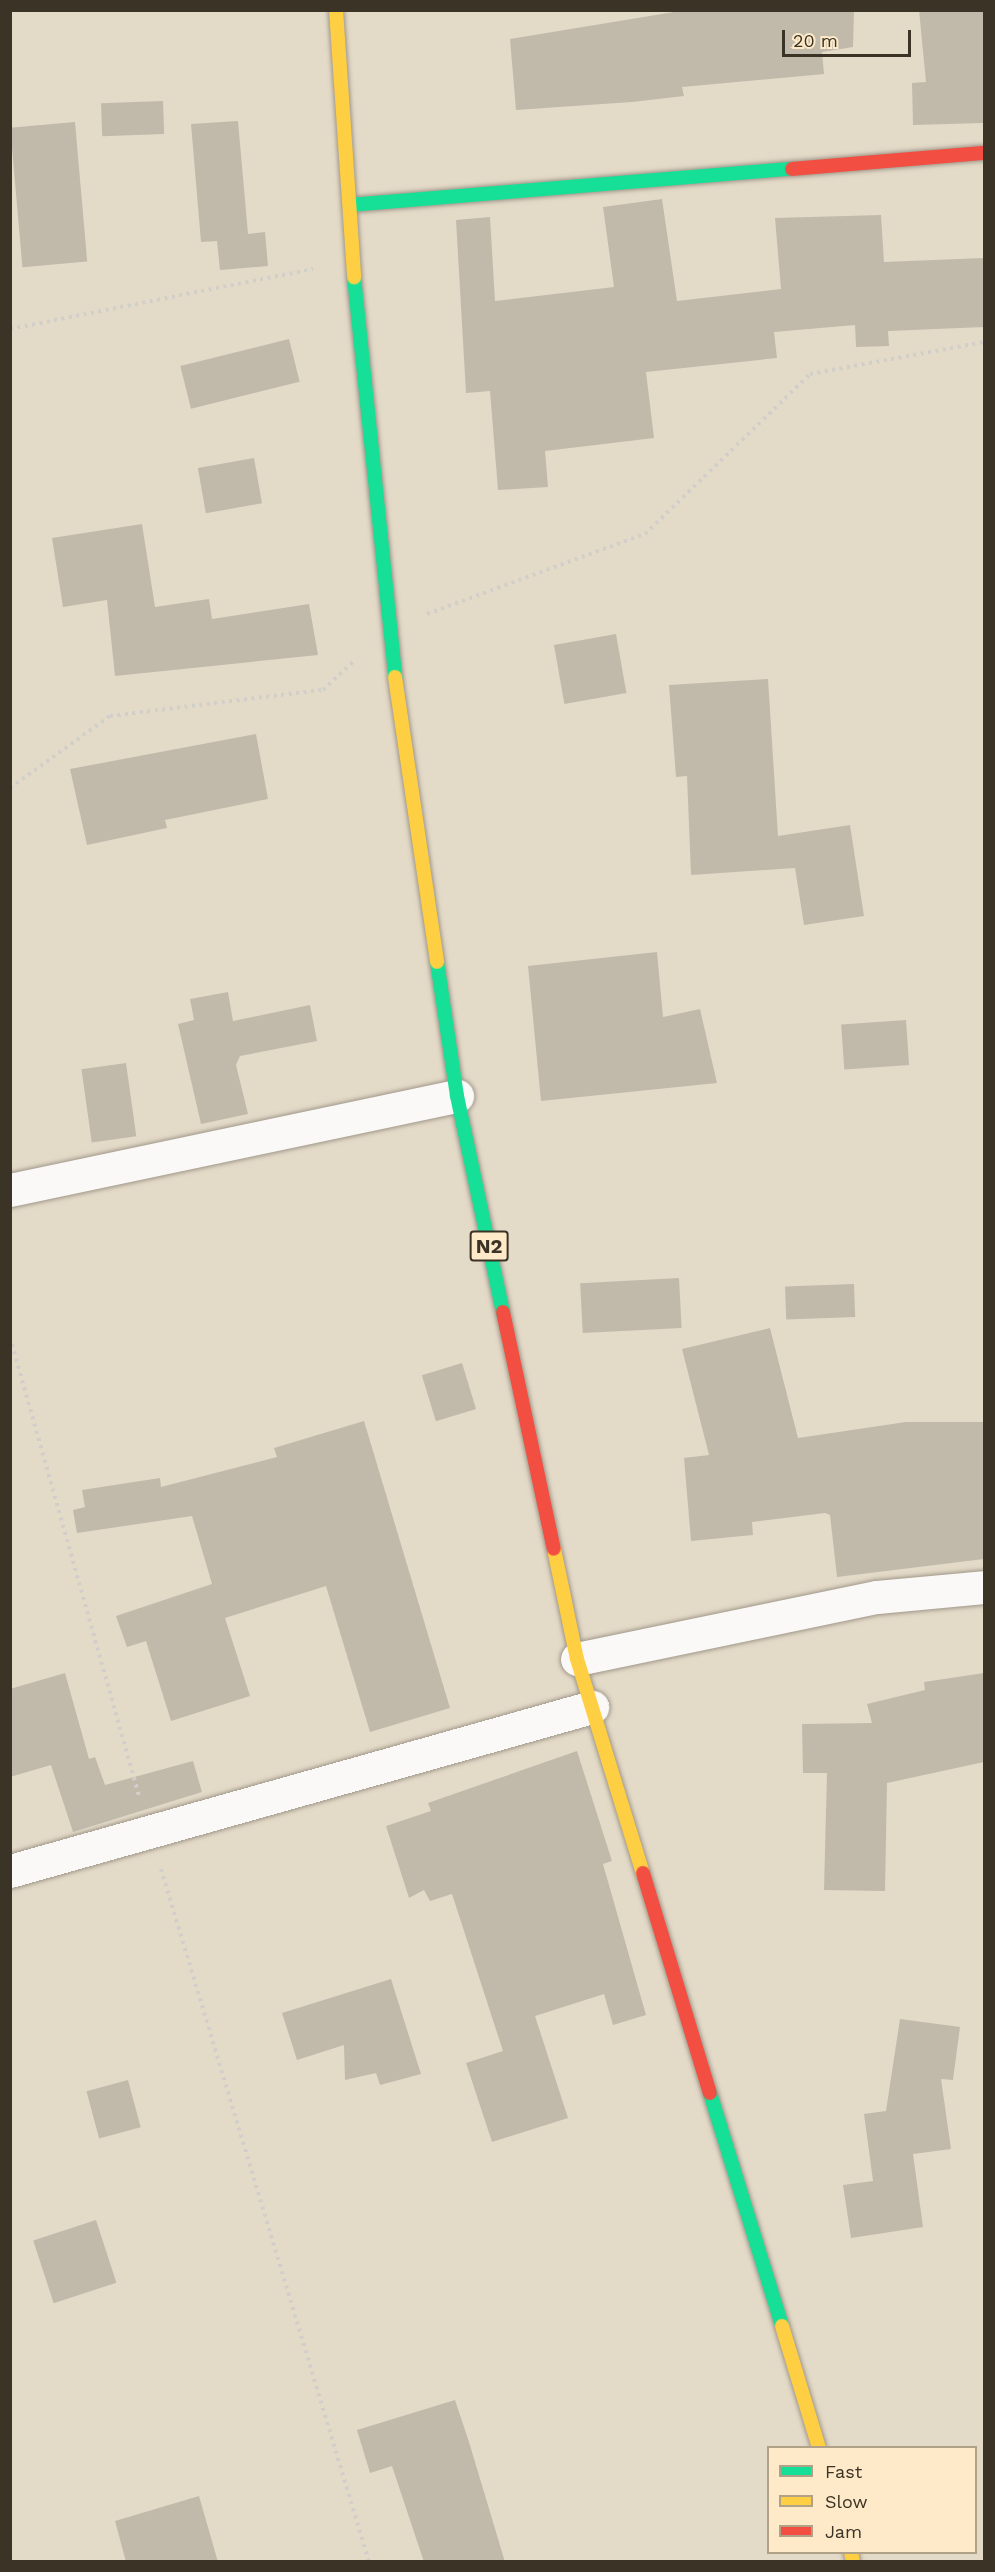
<!DOCTYPE html>
<style>
body{margin:0}
#map{position:relative;width:995px;height:2572px;overflow:hidden;background:#e4dac8;font-family:"Work Sans",sans-serif}
div>[style]{position:absolute}
[style*='--x']{left:calc(var(--x)*1px);top:calc(var(--y)*1px);width:calc(var(--w)*1px);rotate:calc(var(--a)*1deg)}
.building>*{inset:0;background:#c1baab;transform-origin:0 0}
.path>*{height:4px;margin-top:-2px;transform-origin:0;background:repeating-linear-gradient(90deg,#d2cfca 0 3px,transparent 0 7.5px)}
.roads{filter:drop-shadow(0 0 2px #a0988a) drop-shadow(0 0 2px #a0988a)}
.street>*{height:33px;margin:-16.5px;padding:0 16.5px;transform-origin:16.5px;border-radius:16.5px;background:#fbf9f7}
.fast>*{height:14px;margin:-7px;padding:0 7px;transform-origin:7px;border-radius:7px;background:#16e098}
.slow>*{height:14px;margin:-7px;padding:0 7px;transform-origin:7px;border-radius:7px;background:#ffcf43}
.jam>*{height:14px;margin:-7px;padding:0 7px;transform-origin:7px;border-radius:7px;background:#f24e42}
span{translate:-50% -50%;white-space:nowrap;text-align:center;line-height:1.15;-webkit-text-stroke:5px #feeac8;paint-order:stroke}
.shield-label span{padding:2px 4px;background:#feeac8;border:2px solid;border-radius:4px;-webkit-text-stroke-width:0}
.shield-label{font-size:20px;color:#3b3326;font-weight:700}
.frame{position:absolute;inset:0;border:12px solid #3b3326;pointer-events:none}
.legend{position:absolute;left:767px;top:2446px;width:210px;height:108px;box-sizing:border-box;background:#feeac8;border:2px solid #b0a187;margin:0;padding:8px 10px;list-style:none;font-size:18px;color:#3b3326}
.legend li{display:flex;align-items:center;gap:12px;height:30px}
.legend b{width:30px;border:2px solid #b0a187}
.scale{position:absolute;left:782px;top:30px;width:129px;height:27px;box-sizing:border-box;border:3px solid #3b3326;border-top:0;padding-left:8px;font-size:18px;line-height:21px;white-space:nowrap;color:#3b3326;-webkit-text-stroke:4px #feeac8;paint-order:stroke}
</style>
<div id="map">
<div class="building">
<i style="clip-path:polygon(686px 10px,854px 10px,853px 47px,822px 52px,824px 74px,682px 87px,684px 96px,632px 102px,516px 110px,510px 39px)"></i>
<i style="clip-path:polygon(919px 10px,984px 10px,984px 123px,913px 125px,912px 83px,926px 82px)"></i>
<i style="left:163px;top:101px;width:33px;height:62px;rotate:88deg"></i>
<i style="clip-path:polygon(238px 121px,248px 234px,265px 232px,268px 266px,220px 270px,217px 241px,201px 242px,191px 124px)"></i>
<i style="left:75px;top:122px;width:140px;height:65px;rotate:85deg"></i>
<i style="clip-path:polygon(662px 199px,677px 301px,781px 289px,775px 218px,881px 215px,884px 262px,984px 258px,984px 327px,888px 331px,889px 346px,856px 347px,855px 325px,774px 332px,777px 358px,646px 372px,654px 438px,545px 451px,548px 487px,498px 490px,490px 391px,466px 393px,456px 220px,490px 217px,495px 301px,614px 287px,603px 207px)"></i>
<i style="left:289px;top:339px;width:44px;height:112px;rotate:76deg"></i>
<i style="left:254px;top:458px;width:46px;height:57px;rotate:80deg"></i>
<i style="clip-path:polygon(142px 524px,155px 607px,209px 599px,212px 619px,309px 604px,318px 655px,115px 676px,107px 600px,63px 607px,52px 538px)"></i>
<i style="left:616px;top:634px;width:60px;height:63px;rotate:80deg"></i>
<i style="clip-path:polygon(768px 679px,778px 836px,850px 825px,864px 916px,804px 925px,795px 868px,691px 875px,687px 776px,676px 777px,669px 685px)"></i>
<i style="clip-path:polygon(256px 734px,268px 799px,165px 820px,167px 828px,87px 845px,70px 769px)"></i>
<i style="clip-path:polygon(657px 952px,663px 1017px,700px 1009px,717px 1083px,541px 1101px,528px 966px)"></i>
<i style="clip-path:polygon(228px 992px,233px 1021px,310px 1005px,317px 1041px,240px 1056px,236px 1065px,248px 1114px,201px 1124px,178px 1024px,194px 1020px,190px 999px)"></i>
<i style="left:906px;top:1020px;width:45px;height:65px;rotate:86deg"></i>
<i style="left:126px;top:1063px;width:74px;height:45px;rotate:82deg"></i>
<i style="left:679px;top:1278px;width:50px;height:99px;rotate:87deg"></i>
<i style="left:854px;top:1284px;width:33px;height:69px;rotate:88deg"></i>
<i style="clip-path:polygon(770px 1328px,798px 1438px,906px 1422px,984px 1422px,984px 1559px,837px 1577px,830px 1515px,825px 1513px,752px 1522px,753px 1535px,691px 1541px,684px 1458px,709px 1455px,682px 1349px)"></i>
<i style="left:462px;top:1363px;width:48px;height:42px;rotate:73deg"></i>
<i style="clip-path:polygon(364px 1421px,450px 1708px,370px 1732px,326px 1586px,225px 1618px,250px 1696px,171px 1721px,146px 1641px,127px 1647px,116px 1616px,212px 1584px,192px 1516px,77px 1533px,73px 1510px,85px 1507px,82px 1490px,160px 1478px,161px 1487px,277px 1457px,274px 1448px)"></i>
<i style="clip-path:polygon(65px 1673px,89px 1759px,95px 1757px,105px 1785px,193px 1761px,202px 1792px,73px 1832px,51px 1765px,10px 1777px,10px 1689px)"></i>
<i style="clip-path:polygon(984px 1673px,984px 1762px,887px 1783px,885px 1891px,824px 1890px,827px 1773px,803px 1773px,802px 1724px,872px 1723px,867px 1704px,925px 1690px,924px 1682px)"></i>
<i style="clip-path:polygon(577px 1751px,612px 1861px,603px 1864px,646px 2015px,613px 2025px,604px 1994px,535px 2016px,568px 2118px,492px 2142px,466px 2063px,503px 2051px,452px 1894px,430px 1901px,424px 1890px,409px 1898px,386px 1826px,431px 1811px,428px 1803px)"></i>
<i style="clip-path:polygon(391px 1979px,421px 2074px,380px 2085px,376px 2073px,345px 2080px,344px 2045px,297px 2060px,282px 2013px)"></i>
<i style="clip-path:polygon(900px 2019px,960px 2027px,953px 2080px,941px 2079px,951px 2149px,913px 2154px,923px 2227px,851px 2238px,843px 2185px,873px 2181px,864px 2114px,886px 2111px)"></i>
<i style="left:128px;top:2080px;width:49px;height:43px;rotate:75deg"></i>
<i style="left:96px;top:2220px;width:66px;height:66px;rotate:72deg"></i>
<i style="clip-path:polygon(455px 2400px,469px 2442px,505px 2562px,424px 2562px,392px 2466px,370px 2473px,357px 2430px)"></i>
<i style="clip-path:polygon(199px 2496px,218px 2562px,126px 2562px,115px 2521px)"></i>
</div>
<div class="path">
<i style="--x:10;--y:329;--w:309;--a:-11.2"></i>
<i style="--x:427;--y:614;--w:232;--a:-20.2"></i>
<i style="--x:645;--y:534;--w:230;--a:-44.1"></i>
<i style="--x:810;--y:374;--w:177;--a:-10.4"></i>
<i style="--x:10;--y:788;--w:123;--a:-35.8"></i>
<i style="--x:110;--y:716;--w:215;--a:-7"></i>
<i style="--x:323;--y:690;--w:42;--a:-43.1"></i>
<i style="--x:10;--y:1337;--w:477;--a:74.3"></i>
<i style="--x:161;--y:1869;--w:724;--a:73.29"></i>
</div>
<div class="roads">
<div class="street">
<i style="--x:10;--y:1190;--w:457;--a:-11.9"></i>
<i style="--x:577;--y:1659;--w:306;--a:-11.7"></i>
<i style="--x:877;--y:1597;--w:107;--a:-5.3"></i>
<i style="--x:10;--y:1871;--w:605;--a:-15.74"></i>
</div>
<div class="fast">
<i style="--x:350;--y:205;--w:443;--a:-4.7"></i>
<i style="--x:354;--y:277;--w:402;--a:84.1"></i>
<i style="--x:437;--y:962;--w:135;--a:81.5"></i>
<i style="--x:457;--y:1096;--w:221;--a:78"></i>
<i style="--x:710;--y:2093;--w:244;--a:72.8"></i>
</div>
<div class="slow">
<i style="--x:336;--y:10;--w:268;--a:86.1"></i>
<i style="--x:395;--y:677;--w:288;--a:81.6"></i>
<i style="--x:554;--y:1549;--w:112;--a:78.2"></i>
<i style="--x:577;--y:1659;--w:224;--a:72.9"></i>
<i style="--x:782;--y:2326;--w:127;--a:73.1"></i>
<i style="--x:851;--y:2552;--w:10;--a:79"></i>
</div>
<div class="jam">
<i style="--x:792;--y:169;--w:193;--a:-4.8"></i>
<i style="--x:503;--y:1312;--w:242;--a:77.9"></i>
<i style="--x:643;--y:1873;--w:230;--a:73.1"></i>
</div>
</div>
<div class="shield-label">
<span style="left:489px;top:1246px">N2</span>
</div>
<div class="frame"></div>
<ul class="legend">
<li><b style="height:8px;background:#16e098"></b>Fast</li>
<li><b style="height:8px;background:#ffcf43"></b>Slow</li>
<li><b style="height:8px;background:#f24e42"></b>Jam</li>
</ul>
<div class="scale">20 m</div>
</div>
